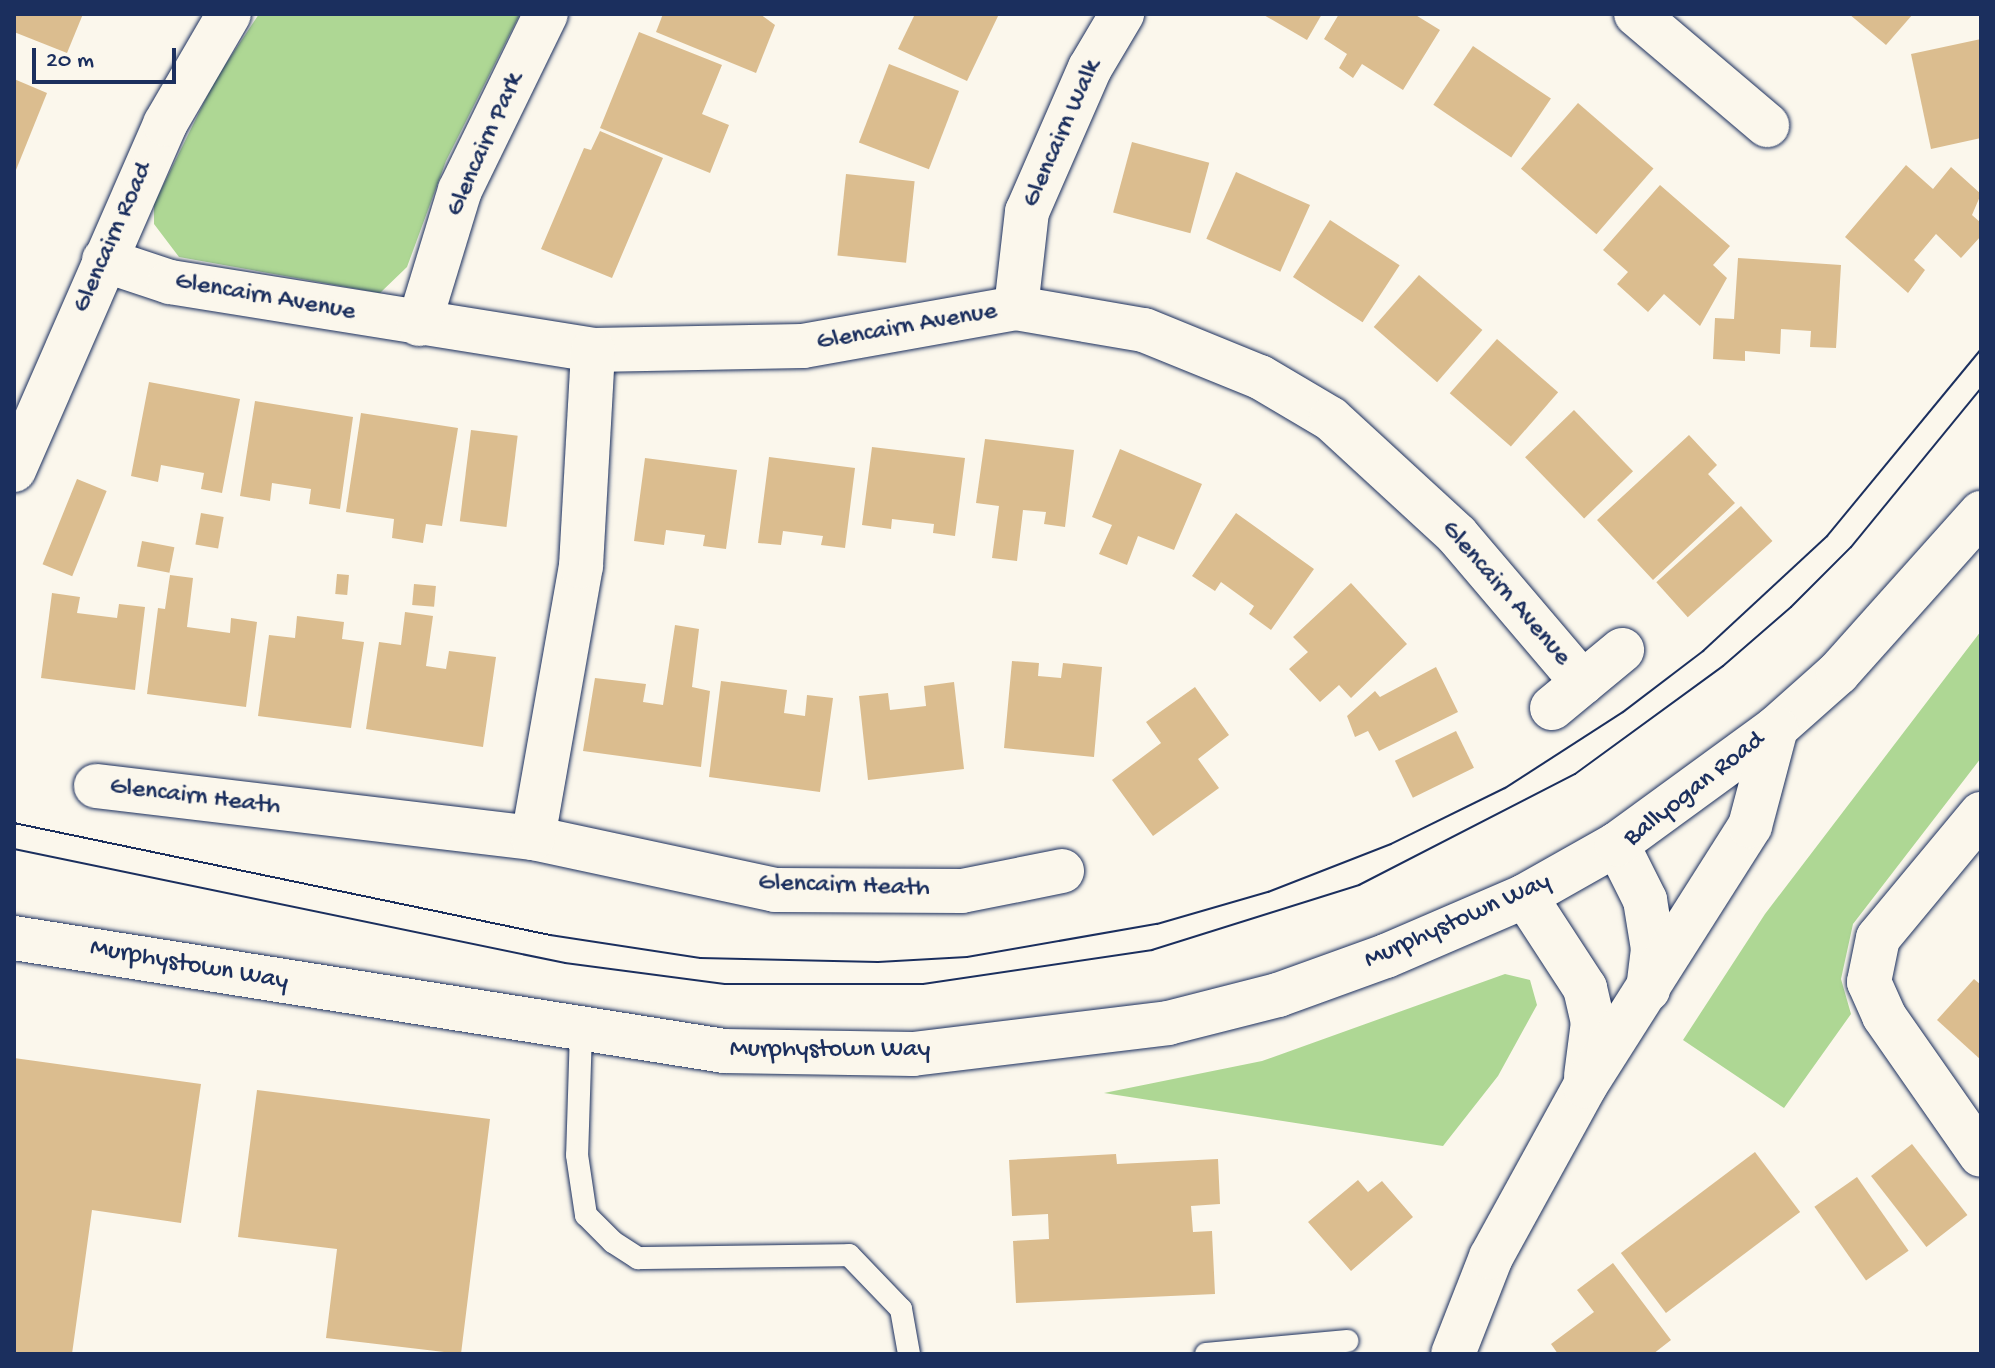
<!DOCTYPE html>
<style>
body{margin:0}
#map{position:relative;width:1995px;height:1368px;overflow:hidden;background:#fbf7ec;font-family:"Gochi Hand",sans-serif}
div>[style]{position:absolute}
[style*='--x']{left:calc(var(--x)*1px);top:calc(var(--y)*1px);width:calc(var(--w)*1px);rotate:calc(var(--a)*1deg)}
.green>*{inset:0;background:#aed794}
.building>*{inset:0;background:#dbbd8f;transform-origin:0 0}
.roads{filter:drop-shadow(0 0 2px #1b2f5e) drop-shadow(0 0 2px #1b2f5e)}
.service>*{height:22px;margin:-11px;padding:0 11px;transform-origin:11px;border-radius:11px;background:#fbf7ec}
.minor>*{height:44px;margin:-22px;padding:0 22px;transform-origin:22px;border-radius:22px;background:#fbf7ec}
.tertiary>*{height:44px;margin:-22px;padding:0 22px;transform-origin:22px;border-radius:22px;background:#fbf7ec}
.tram>*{height:2px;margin:-1px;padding:0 1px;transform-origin:1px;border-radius:1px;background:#1b2f5e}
span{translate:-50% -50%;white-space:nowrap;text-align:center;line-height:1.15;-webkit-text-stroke:6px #fbf7ec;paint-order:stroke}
.street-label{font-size:26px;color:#1b2f5e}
.frame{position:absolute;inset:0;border:16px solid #1b2f5e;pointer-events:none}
.scale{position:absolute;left:32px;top:48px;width:144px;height:36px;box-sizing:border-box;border:4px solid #1b2f5e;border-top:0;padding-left:10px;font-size:24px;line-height:28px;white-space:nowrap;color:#1b2f5e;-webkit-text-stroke:6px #fbf7ec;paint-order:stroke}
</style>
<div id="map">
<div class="green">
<i style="clip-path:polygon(259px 14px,520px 14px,446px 161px,407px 267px,380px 293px,179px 257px,154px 224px,154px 204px,215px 80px)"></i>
<i style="clip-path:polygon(1981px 631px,1981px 758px,1853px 924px,1841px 979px,1851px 1014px,1784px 1108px,1683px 1040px,1765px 914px)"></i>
<i style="clip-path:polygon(1505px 974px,1530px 980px,1537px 1005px,1498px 1076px,1443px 1146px,1104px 1093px,1262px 1061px)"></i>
</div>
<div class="building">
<i style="clip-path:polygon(14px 14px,83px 14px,67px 53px,14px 32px)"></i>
<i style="clip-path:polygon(663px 14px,760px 14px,775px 25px,756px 73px,656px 32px)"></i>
<i style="clip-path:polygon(915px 14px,999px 14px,967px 81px,898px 49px)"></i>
<i style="clip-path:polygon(1262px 14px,1322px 14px,1307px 40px)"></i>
<i style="clip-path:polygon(1339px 14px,1414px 14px,1440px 30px,1403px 90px,1362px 64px,1353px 78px,1339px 68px,1347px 54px,1324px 39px)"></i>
<i style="clip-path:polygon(1849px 14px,1913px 14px,1886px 45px)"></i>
<i style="clip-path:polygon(639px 32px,722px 65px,702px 114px,729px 125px,710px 173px,600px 128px)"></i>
<i style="clip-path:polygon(1981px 39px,1981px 138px,1931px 149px,1911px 54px)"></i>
<i style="left:1473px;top:46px;width:94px;height:71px;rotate:34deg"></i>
<i style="left:889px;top:64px;width:75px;height:84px;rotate:21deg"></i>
<i style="clip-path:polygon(14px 79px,47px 93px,14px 175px)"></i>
<i style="left:1578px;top:103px;width:100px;height:87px;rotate:41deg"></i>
<i style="clip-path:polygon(600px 131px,663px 158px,612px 278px,541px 249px,584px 148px,591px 150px)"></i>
<i style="left:1132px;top:142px;width:80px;height:73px;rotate:15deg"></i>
<i style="clip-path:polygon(1906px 165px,1933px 189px,1951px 167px,1981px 194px,1972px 215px,1981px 223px,1981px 236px,1961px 258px,1936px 234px,1914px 260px,1925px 270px,1908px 293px,1845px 237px)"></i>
<i style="left:1236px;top:172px;width:81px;height:73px;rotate:24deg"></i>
<i style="left:846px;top:174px;width:69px;height:82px;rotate:6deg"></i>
<i style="clip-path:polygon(1660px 185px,1730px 246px,1713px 265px,1727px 278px,1700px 326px,1664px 294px,1648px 312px,1617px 284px,1628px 272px,1603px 250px)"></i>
<i style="left:1330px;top:220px;width:83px;height:68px;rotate:33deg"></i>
<i style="clip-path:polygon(1738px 258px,1841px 265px,1836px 348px,1810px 347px,1811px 331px,1781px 329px,1780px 354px,1745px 351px,1745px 361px,1713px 359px,1715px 318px,1734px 319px)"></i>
<i style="left:1419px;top:275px;width:84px;height:69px;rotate:41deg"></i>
<i style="left:1497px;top:339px;width:81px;height:72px;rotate:41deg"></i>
<i style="clip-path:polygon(149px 382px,240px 399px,222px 493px,201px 489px,204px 473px,161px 465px,158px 482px,131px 476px)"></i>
<i style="clip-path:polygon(255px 401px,353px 417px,340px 509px,309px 504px,311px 489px,272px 483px,270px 501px,240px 496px)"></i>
<i style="left:1574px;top:410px;width:85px;height:68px;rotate:46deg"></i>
<i style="clip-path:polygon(361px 413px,458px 428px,442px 526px,426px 524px,423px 543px,392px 538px,394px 519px,346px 512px)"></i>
<i style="left:471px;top:430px;width:47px;height:92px;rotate:7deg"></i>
<i style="clip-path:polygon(1689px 435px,1717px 465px,1708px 474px,1735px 503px,1653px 580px,1597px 520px)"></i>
<i style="clip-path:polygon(985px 439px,1074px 450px,1065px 527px,1044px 524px,1046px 512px,1023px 510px,1017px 561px,992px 558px,999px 506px,976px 503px)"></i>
<i style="clip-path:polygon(872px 447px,965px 458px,955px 536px,933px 533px,934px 524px,892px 519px,891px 529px,862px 525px)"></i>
<i style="clip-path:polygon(1120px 449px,1202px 484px,1174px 550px,1138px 536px,1127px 565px,1099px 554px,1112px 525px,1092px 517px)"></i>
<i style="clip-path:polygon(769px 457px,855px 468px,845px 548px,821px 545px,823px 536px,783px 531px,781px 545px,758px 543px)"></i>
<i style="clip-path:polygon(645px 458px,737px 470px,726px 549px,703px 546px,705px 535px,666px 530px,664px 545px,634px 541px)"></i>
<i style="left:77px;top:479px;width:32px;height:92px;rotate:22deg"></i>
<i style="left:1741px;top:506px;width:47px;height:114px;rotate:48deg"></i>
<i style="left:201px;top:513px;width:23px;height:32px;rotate:10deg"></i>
<i style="clip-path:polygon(1236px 513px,1314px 569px,1271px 630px,1249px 614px,1254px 606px,1221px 582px,1215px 591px,1192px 576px)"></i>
<i style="left:142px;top:541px;width:33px;height:26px;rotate:11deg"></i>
<i style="left:337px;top:574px;width:12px;height:20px;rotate:5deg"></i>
<i style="clip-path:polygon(170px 575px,193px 578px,187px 627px,230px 633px,231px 618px,257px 622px,246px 707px,147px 694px,158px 608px,165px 609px)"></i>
<i style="clip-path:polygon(1351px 583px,1407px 644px,1351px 698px,1339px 685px,1320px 702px,1289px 669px,1308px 652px,1293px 637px)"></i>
<i style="left:414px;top:584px;width:22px;height:21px;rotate:5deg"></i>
<i style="clip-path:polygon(52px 593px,80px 597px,77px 613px,117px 618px,119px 604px,145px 607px,135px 690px,41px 678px)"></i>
<i style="clip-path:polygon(405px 612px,433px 616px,426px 666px,446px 669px,449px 651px,496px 657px,483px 747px,366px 729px,379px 642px,401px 645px)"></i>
<i style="clip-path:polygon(297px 616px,344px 622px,342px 639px,364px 642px,351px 728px,258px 716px,269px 635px,295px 638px)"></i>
<i style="clip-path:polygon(675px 625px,699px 629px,692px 687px,710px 691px,701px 767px,583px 751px,595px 678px,646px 684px,643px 702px,663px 705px)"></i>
<i style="clip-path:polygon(1012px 661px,1039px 663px,1038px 676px,1061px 678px,1063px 663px,1102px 667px,1094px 757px,1004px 748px)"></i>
<i style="clip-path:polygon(1436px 667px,1458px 712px,1379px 751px,1368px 731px,1355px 737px,1347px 716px,1375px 691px,1380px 697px)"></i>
<i style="clip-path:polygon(721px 681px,787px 690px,784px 713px,805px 716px,807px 695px,833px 698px,820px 792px,709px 777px)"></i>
<i style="clip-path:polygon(954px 682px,964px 769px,868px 780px,859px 696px,888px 693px,890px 710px,926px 706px,924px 686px)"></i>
<i style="clip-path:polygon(1195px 687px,1229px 735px,1198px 759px,1219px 788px,1153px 836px,1112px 780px,1161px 743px,1146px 722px)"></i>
<i style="left:1456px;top:731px;width:41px;height:68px;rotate:64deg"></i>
<i style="clip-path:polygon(1974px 979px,1981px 985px,1981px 1060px,1937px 1020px)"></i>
<i style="clip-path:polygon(14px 1058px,201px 1084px,181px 1223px,92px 1210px,72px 1354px,14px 1354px)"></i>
<i style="clip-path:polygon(257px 1090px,490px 1119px,461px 1354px,326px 1338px,337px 1249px,238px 1237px)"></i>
<i style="left:1912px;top:1144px;width:90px;height:52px;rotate:52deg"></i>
<i style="left:1755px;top:1152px;width:75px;height:168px;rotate:53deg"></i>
<i style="clip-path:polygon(1116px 1154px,1117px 1164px,1218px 1159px,1220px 1204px,1191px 1206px,1193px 1232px,1212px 1231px,1215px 1294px,1016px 1303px,1013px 1241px,1049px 1239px,1048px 1214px,1012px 1216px,1009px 1160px)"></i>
<i style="left:1857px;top:1177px;width:90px;height:52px;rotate:55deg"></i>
<i style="clip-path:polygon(1358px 1180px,1368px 1192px,1382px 1181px,1413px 1217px,1351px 1271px,1308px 1222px)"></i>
<i style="clip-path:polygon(1613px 1263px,1671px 1340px,1653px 1354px,1558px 1354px,1551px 1344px,1594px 1312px,1577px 1290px)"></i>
</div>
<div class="roads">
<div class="service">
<i style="--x:581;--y:1031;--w:124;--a:91.8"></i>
<i style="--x:577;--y:1155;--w:61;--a:81.5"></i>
<i style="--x:586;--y:1215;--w:38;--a:45"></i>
<i style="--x:613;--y:1242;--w:30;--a:33"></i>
<i style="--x:638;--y:1258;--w:211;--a:-0.8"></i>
<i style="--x:849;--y:1255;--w:75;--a:46.1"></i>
<i style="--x:901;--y:1309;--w:46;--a:79.9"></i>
<i style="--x:1206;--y:1354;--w:142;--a:-5.3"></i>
</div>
<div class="minor">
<i style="--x:1636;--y:14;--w:172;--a:40.3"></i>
<i style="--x:104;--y:260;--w:70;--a:18.4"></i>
<i style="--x:170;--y:282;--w:428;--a:9.1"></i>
<i style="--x:593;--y:350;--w:210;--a:-1.1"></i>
<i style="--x:803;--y:346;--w:216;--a:-10.1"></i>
<i style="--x:1016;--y:308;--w:130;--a:9.8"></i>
<i style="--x:1144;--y:330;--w:125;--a:22.1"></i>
<i style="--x:1260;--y:377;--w:82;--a:30.6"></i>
<i style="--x:1331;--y:419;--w:171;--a:42.6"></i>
<i style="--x:1457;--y:535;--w:194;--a:49.6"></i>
<i style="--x:1016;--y:308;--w:97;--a:-83.5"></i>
<i style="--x:1027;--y:212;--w:157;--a:-66.4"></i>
<i style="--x:1090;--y:68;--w:63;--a:-59.3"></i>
<i style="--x:419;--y:324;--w:140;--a:-73"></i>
<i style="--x:460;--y:190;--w:196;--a:-64"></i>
<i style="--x:14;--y:470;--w:378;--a:-66.4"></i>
<i style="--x:165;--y:124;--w:127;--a:-59.8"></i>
<i style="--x:1552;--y:708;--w:91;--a:-39.6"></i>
<i style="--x:96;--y:786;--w:440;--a:6.8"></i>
<i style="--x:533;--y:838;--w:248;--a:12.1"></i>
<i style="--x:775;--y:890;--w:187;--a:0.3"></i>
<i style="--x:962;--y:891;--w:102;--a:-11.3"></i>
<i style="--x:1981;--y:814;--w:161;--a:129.7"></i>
<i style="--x:1878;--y:938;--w:45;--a:101.6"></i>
<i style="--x:1869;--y:982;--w:37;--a:66"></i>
<i style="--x:1884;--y:1016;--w:169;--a:55.1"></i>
<i style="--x:533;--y:838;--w:276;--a:-80"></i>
<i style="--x:581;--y:566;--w:216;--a:-86.8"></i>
</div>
<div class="tertiary">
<i style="--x:1617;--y:844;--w:63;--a:63.4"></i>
<i style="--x:1645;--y:900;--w:50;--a:80.7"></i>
<i style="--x:1653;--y:949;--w:41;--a:97"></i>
<i style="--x:1525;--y:896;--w:110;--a:56.9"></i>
<i style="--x:1585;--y:988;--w:35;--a:77"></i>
<i style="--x:1593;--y:1022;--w:54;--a:97.4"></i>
<i style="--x:14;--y:938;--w:719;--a:9.04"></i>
<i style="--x:724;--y:1051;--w:189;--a:0.9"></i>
<i style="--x:913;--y:1054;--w:257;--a:-6.9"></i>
<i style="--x:1168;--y:1023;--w:114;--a:-14.3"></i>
<i style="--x:1278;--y:995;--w:115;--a:-19.9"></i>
<i style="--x:1386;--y:956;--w:151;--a:-23.3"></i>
<i style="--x:1525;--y:896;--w:106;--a:-29.5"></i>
<i style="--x:1617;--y:844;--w:197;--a:-36.1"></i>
<i style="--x:1776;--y:728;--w:83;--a:-41.6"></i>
<i style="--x:1838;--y:673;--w:215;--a:-48.2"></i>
<i style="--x:1453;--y:1354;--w:104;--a:-68.6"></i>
<i style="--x:1491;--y:1257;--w:195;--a:-61.2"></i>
<i style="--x:1585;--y:1086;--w:308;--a:-57.6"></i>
<i style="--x:1750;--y:826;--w:101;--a:-75.1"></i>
</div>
</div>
<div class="tram">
<i style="--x:14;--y:823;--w:548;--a:11.8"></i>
<i style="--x:550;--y:935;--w:152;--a:8.7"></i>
<i style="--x:700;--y:958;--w:178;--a:1.3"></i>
<i style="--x:878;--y:962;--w:89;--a:-3.2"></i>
<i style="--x:967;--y:957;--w:193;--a:-9.9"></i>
<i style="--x:1157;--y:924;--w:116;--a:-16.1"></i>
<i style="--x:1268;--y:892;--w:132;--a:-21.3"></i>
<i style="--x:1391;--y:844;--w:127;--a:-26.2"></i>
<i style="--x:1505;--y:788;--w:140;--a:-32.8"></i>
<i style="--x:1623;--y:712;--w:101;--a:-37.3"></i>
<i style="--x:1703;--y:651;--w:169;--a:-42.8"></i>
<i style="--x:1827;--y:536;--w:242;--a:-50.5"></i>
<i style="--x:14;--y:849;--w:563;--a:11.69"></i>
<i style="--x:565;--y:963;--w:161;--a:7.5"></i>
<i style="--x:725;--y:984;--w:198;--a:0"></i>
<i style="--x:923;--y:984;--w:232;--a:-8.4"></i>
<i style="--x:1152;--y:950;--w:217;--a:-17.4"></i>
<i style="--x:1359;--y:885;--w:243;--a:-27.2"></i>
<i style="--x:1575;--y:774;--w:183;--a:-36.1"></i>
<i style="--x:1723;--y:666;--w:90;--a:-40.9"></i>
<i style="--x:1791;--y:607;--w:85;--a:-45"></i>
<i style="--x:1851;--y:547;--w:205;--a:-50.7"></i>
</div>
<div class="street-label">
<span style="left:1063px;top:134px;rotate:-66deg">Glencairn Walk</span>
<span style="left:486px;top:145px;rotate:-66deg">Glencairn Park</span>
<span style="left:114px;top:238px;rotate:-66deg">Glencairn Road</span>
<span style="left:265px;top:298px;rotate:10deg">Glencairn Avenue</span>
<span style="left:907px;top:328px;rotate:-10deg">Glencairn Avenue</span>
<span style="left:1505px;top:594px;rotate:49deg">Glencairn Avenue</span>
<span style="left:1695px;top:790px;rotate:-38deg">Ballyogan Road</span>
<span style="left:195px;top:798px;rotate:7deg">Glencairn Heath</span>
<span style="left:844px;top:887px;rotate:2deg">Glencairn Heath</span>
<span style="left:1458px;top:922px;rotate:-24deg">Murphystown Way</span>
<span style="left:189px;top:966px;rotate:10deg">Murphystown Way</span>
<span style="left:830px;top:1051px">Murphystown Way</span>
</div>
<div class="frame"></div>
<div class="scale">20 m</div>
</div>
